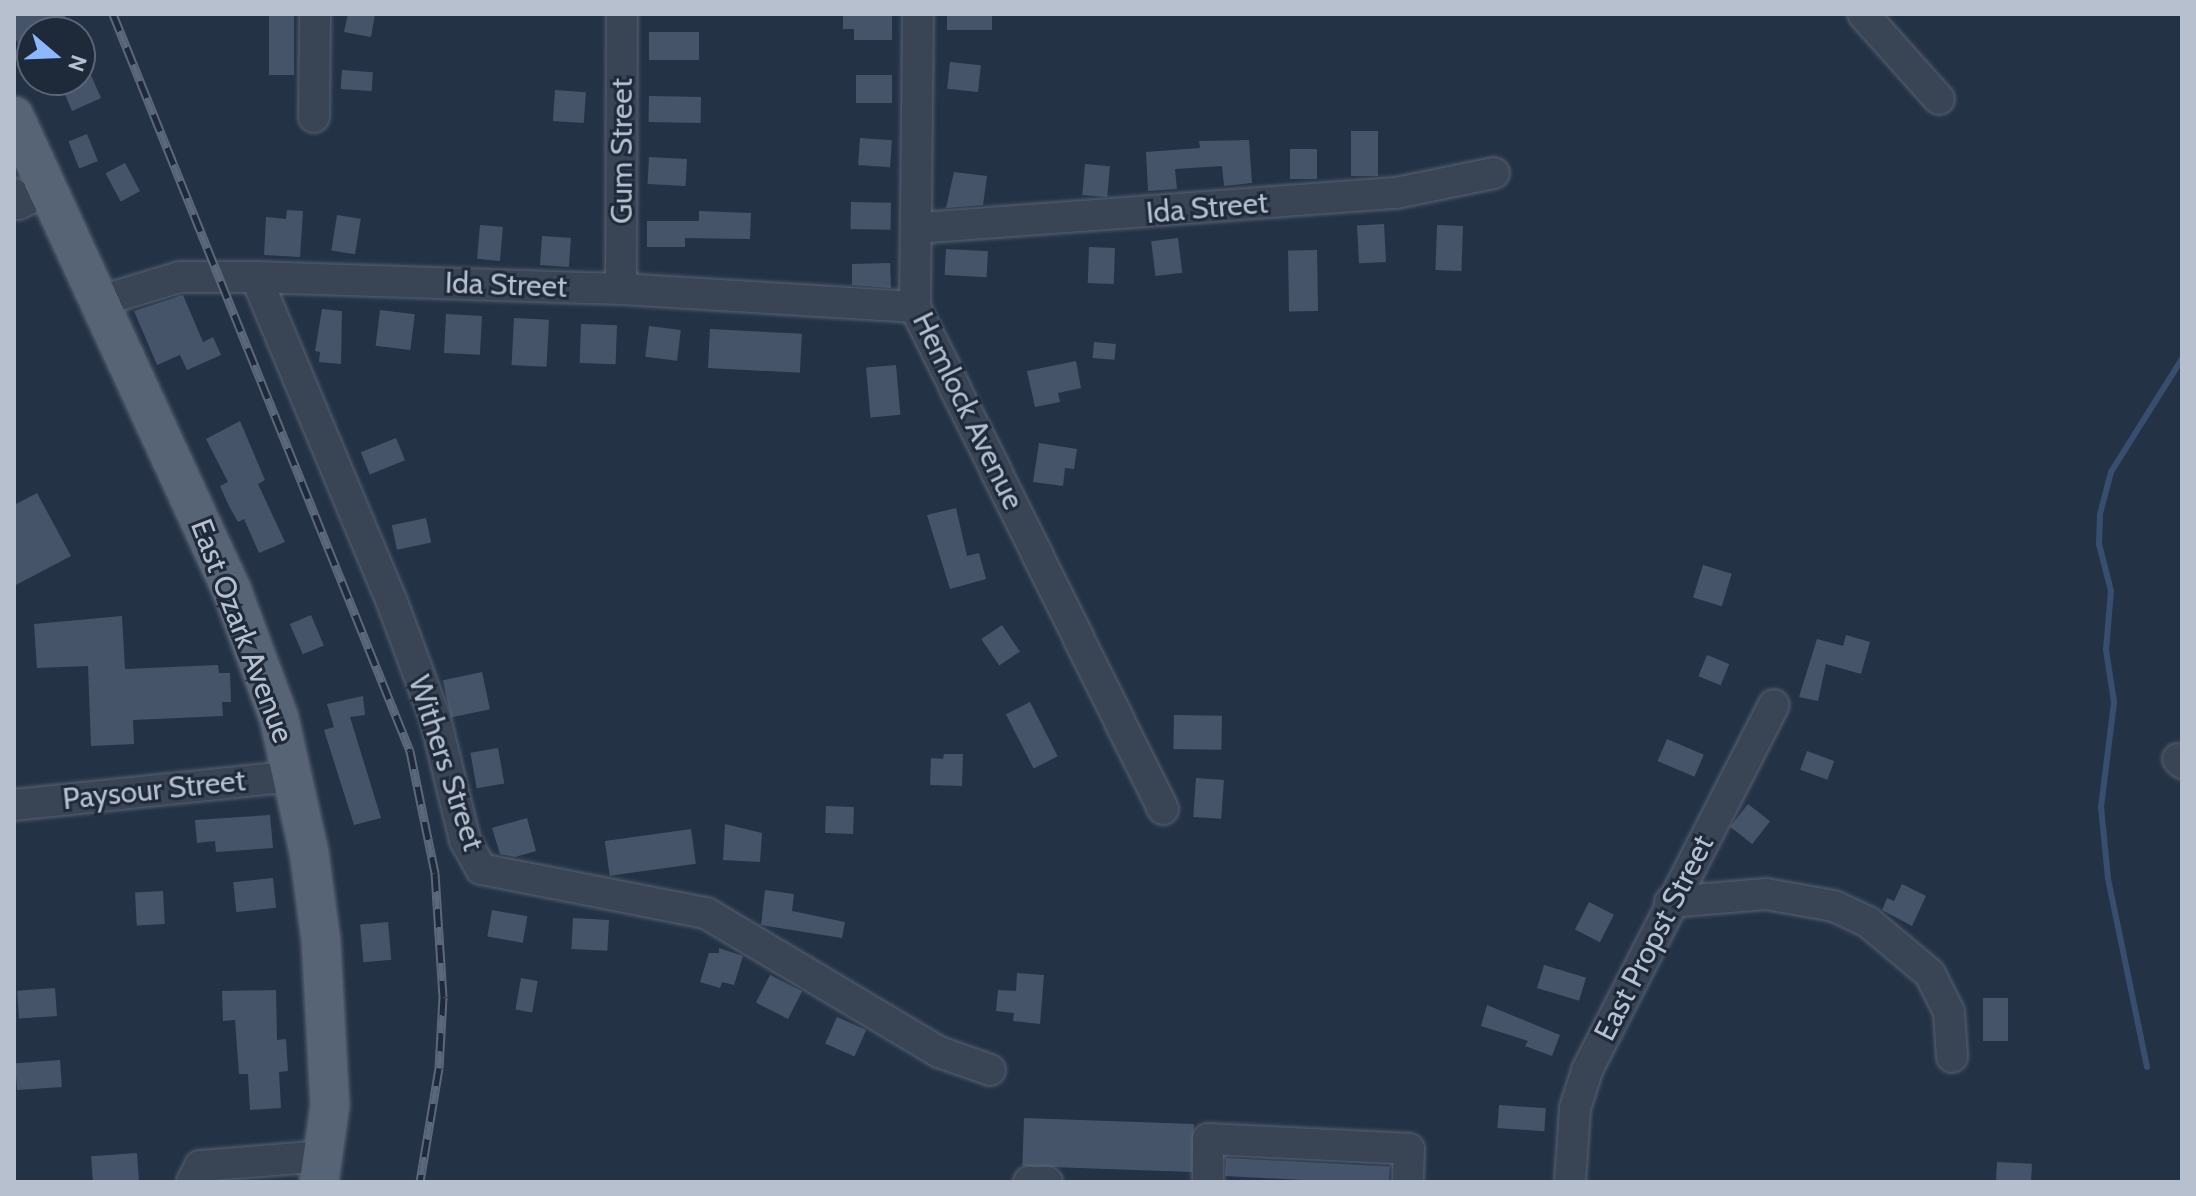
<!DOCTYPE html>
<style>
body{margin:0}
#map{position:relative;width:2196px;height:1196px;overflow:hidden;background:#243246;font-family:Cabin,sans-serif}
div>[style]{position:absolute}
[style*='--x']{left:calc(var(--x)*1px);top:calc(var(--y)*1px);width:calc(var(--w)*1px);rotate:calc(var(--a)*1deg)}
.stream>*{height:6px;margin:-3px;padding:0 3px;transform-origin:3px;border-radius:3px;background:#374e6e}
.building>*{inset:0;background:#46546a;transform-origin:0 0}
.roads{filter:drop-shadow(0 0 2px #586272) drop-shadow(0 0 2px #586272)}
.minor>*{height:30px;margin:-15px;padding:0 15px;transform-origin:15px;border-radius:15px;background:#394555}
.major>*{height:38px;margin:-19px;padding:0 19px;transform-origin:19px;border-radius:19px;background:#576475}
.rail>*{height:9px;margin-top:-4.5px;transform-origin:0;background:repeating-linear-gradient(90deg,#1e293a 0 18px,#5b687c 0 36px);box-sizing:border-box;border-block:2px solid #5b687c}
span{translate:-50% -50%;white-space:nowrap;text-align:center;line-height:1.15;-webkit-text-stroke:6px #1e293a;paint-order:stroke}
.street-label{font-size:30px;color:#b7c0ce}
.frame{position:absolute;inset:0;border:16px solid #b7c0ce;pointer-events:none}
.north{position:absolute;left:16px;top:16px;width:80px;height:80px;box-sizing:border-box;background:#1e293a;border:2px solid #5b6575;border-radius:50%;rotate:109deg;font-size:22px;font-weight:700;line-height:32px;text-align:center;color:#b7c0ce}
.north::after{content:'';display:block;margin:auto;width:28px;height:36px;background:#8bb8ff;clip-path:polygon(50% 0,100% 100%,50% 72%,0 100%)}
</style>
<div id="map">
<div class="stream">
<i style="--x:2147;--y:1067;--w:193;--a:-101.7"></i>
<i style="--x:2108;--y:878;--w:71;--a:-95.6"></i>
<i style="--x:2101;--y:807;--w:106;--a:-82.9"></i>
<i style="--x:2114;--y:702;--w:53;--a:-98.7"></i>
<i style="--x:2106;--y:650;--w:59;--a:-85.2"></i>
<i style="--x:2111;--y:591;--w:49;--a:-104.3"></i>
<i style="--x:2099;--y:544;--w:30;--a:-88"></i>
<i style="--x:2100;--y:514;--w:43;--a:-75.3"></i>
<i style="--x:2111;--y:472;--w:133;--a:-57.9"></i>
</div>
<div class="building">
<i style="clip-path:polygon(14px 14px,64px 14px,72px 32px,32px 32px,32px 76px,14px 35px)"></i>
<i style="left:269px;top:14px;width:25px;height:61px"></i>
<i style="clip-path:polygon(348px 14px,375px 14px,371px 37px,344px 32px)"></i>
<i style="clip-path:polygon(843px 14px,892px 14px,892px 40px,854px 40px,854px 29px,843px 29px)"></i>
<i style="left:947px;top:14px;width:45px;height:16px"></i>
<i style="left:649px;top:32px;width:50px;height:28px"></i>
<i style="clip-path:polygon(80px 50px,101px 98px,72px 111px,59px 80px,80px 80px)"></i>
<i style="left:950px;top:62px;width:31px;height:27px;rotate:6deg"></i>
<i style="left:342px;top:70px;width:31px;height:19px;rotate:4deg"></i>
<i style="left:856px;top:75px;width:36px;height:28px"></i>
<i style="left:555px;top:90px;width:31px;height:31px;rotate:4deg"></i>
<i style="left:649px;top:96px;width:52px;height:26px;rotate:1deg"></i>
<i style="left:1378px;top:131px;width:45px;height:27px;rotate:90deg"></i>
<i style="left:87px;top:134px;width:29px;height:20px;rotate:68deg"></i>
<i style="left:860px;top:138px;width:32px;height:27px;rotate:4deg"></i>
<i style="clip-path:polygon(1249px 140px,1252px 183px,1224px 186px,1222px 166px,1175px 169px,1177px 189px,1148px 191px,1146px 152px,1200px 148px,1199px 141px)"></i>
<i style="left:1290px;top:149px;width:27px;height:30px"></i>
<i style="left:649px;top:157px;width:38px;height:27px;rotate:3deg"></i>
<i style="left:125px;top:163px;width:32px;height:22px;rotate:62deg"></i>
<i style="left:1085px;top:164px;width:25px;height:31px;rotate:5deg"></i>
<i style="clip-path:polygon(954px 172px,987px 176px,983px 205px,946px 208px)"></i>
<i style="left:851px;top:202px;width:40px;height:27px;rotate:1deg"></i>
<i style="clip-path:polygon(287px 210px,303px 211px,300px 257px,264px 255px,266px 217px,286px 219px)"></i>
<i style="clip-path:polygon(699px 211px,751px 213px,750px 239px,685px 238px,685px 247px,647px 247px,647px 221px,699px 221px)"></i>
<i style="left:337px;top:215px;width:24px;height:36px;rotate:9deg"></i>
<i style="left:1384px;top:224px;width:38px;height:27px;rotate:87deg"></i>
<i style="left:480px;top:225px;width:23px;height:34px;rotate:5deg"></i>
<i style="left:1437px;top:225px;width:26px;height:45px;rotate:2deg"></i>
<i style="left:542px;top:236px;width:29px;height:29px;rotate:4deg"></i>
<i style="left:1178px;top:238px;width:35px;height:27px;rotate:83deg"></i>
<i style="left:1089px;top:247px;width:26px;height:36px;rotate:2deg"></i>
<i style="left:946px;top:249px;width:42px;height:26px;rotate:3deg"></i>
<i style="left:1317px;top:250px;width:61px;height:29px;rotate:89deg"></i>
<i style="clip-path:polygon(890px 263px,891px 288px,852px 285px,852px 264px)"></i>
<i style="clip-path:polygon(183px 295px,203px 342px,213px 337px,221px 355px,187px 370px,180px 355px,157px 365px,134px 311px)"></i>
<i style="clip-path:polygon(322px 309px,342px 311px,341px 364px,319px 362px,320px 352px,315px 351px)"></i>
<i style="left:380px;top:310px;width:35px;height:36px;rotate:7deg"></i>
<i style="left:446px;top:314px;width:36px;height:39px;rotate:3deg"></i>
<i style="left:514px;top:318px;width:35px;height:47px;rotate:3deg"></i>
<i style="left:581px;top:324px;width:36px;height:39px;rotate:2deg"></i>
<i style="left:649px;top:326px;width:32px;height:31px;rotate:7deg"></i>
<i style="left:710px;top:329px;width:92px;height:39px;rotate:3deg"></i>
<i style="left:1094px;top:342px;width:22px;height:16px;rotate:5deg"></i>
<i style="clip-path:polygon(1076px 361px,1081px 388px,1058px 393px,1060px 402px,1035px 407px,1027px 371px)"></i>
<i style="left:896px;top:365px;width:50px;height:30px;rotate:85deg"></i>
<i style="clip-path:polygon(240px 421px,265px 480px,258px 484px,285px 542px,259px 553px,244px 519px,238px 522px,229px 506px,220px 486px,228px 482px,206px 439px)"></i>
<i style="left:396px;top:438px;width:24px;height:38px;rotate:68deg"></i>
<i style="clip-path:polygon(1039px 443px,1077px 449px,1074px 469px,1065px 468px,1063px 486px,1033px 482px)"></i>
<i style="clip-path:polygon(37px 493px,71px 556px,14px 586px,14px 505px)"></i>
<i style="clip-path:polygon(956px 508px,967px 556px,979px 553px,986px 579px,950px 589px,927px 515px)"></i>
<i style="left:426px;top:518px;width:25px;height:35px;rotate:78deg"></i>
<i style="left:1703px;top:565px;width:30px;height:34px;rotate:17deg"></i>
<i style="left:311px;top:615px;width:33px;height:23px;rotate:67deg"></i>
<i style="clip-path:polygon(122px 616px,125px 669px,218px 665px,219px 673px,230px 673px,231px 702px,222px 702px,223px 716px,133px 720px,134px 744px,91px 746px,88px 666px,37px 668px,34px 624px)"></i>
<i style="left:1002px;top:625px;width:32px;height:25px;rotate:56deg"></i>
<i style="clip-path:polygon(1846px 635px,1870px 642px,1861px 674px,1826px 664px,1818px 701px,1799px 697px,1817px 639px,1843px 646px)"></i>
<i style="left:1707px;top:655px;width:24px;height:23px;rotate:22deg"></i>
<i style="left:482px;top:672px;width:38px;height:40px;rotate:78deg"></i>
<i style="clip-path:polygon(363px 696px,365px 715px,350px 717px,381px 818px,354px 825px,324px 730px,334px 727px,327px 704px)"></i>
<i style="left:1030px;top:702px;width:61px;height:27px;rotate:63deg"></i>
<i style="left:1174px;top:715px;width:48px;height:34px;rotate:1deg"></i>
<i style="left:1667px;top:739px;width:40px;height:24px;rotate:23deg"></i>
<i style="left:498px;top:748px;width:36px;height:28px;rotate:80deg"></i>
<i style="left:1807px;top:751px;width:29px;height:20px;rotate:20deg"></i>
<i style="clip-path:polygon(944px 754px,963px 754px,962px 786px,930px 785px,931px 758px,943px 759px)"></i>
<i style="left:1196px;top:778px;width:28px;height:39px;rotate:4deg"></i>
<i style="left:1748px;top:804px;width:28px;height:29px;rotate:38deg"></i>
<i style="left:826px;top:806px;width:28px;height:27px;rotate:2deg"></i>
<i style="clip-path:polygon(270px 815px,273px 848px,216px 852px,215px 841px,197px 843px,195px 820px)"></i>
<i style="clip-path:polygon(527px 818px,536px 851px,515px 857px,500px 854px,492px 828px)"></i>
<i style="clip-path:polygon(725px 824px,762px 833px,760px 862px,723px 860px)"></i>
<i style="left:691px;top:829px;width:35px;height:87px;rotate:82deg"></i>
<i style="left:273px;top:878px;width:30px;height:40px;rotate:84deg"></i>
<i style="clip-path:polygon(1902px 884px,1926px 896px,1912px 926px,1882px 910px,1887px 898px,1894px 901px)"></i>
<i style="clip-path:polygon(765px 890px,794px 894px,792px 911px,845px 922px,842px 938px,761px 925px)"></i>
<i style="left:163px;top:891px;width:33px;height:28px;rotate:87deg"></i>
<i style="left:1589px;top:902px;width:28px;height:31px;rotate:27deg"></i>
<i style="left:492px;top:910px;width:36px;height:27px;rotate:10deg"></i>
<i style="left:573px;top:918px;width:36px;height:31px;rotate:3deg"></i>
<i style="left:388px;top:922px;width:38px;height:28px;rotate:85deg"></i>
<i style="clip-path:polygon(719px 948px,743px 956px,734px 985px,722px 982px,720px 988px,700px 982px,709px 953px,719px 953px)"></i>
<i style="left:1544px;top:965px;width:44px;height:24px;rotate:17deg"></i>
<i style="clip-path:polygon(1017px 973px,1044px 975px,1040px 1024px,1013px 1021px,1014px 1013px,996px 1011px,998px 990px,1016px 991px)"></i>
<i style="left:770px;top:975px;width:36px;height:31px;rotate:27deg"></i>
<i style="left:521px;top:978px;width:17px;height:32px;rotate:10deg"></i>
<i style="left:55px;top:988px;width:28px;height:38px;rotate:86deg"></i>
<i style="clip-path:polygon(276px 990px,277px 1040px,286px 1039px,288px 1071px,279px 1072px,281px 1108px,250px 1110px,248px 1074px,239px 1074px,235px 1020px,223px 1021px,222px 991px)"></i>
<i style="left:1983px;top:998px;width:25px;height:43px"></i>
<i style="clip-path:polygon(1487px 1005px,1560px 1035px,1552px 1056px,1525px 1046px,1528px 1041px,1481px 1026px)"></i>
<i style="left:837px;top:1017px;width:32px;height:29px;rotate:24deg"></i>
<i style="left:60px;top:1060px;width:27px;height:45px;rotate:86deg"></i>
<i style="left:1499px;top:1105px;width:47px;height:23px;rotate:4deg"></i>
<i style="left:1024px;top:1118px;width:170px;height:48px;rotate:2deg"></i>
<i style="left:137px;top:1153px;width:29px;height:46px;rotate:86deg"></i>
<i style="left:1226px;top:1158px;width:164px;height:18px;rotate:3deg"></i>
<i style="left:1997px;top:1162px;width:35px;height:20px;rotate:3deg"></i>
</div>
<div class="roads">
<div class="minor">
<i style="--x:918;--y:14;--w:293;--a:90.6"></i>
<i style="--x:915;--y:307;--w:560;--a:63.71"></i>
<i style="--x:1863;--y:14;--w:114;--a:48.2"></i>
<i style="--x:314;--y:117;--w:103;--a:-89.4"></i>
<i style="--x:14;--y:194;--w:11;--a:68"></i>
<i style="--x:18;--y:204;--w:33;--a:-25"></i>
<i style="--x:918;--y:228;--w:479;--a:-4.2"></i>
<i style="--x:1396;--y:193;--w:100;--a:-11.5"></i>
<i style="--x:256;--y:277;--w:352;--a:67.3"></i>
<i style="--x:392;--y:602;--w:124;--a:69.7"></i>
<i style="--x:435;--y:718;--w:126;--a:76.2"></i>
<i style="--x:465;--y:840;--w:33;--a:61"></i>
<i style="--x:481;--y:869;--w:229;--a:11.1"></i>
<i style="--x:706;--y:913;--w:271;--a:30.8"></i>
<i style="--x:939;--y:1052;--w:54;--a:19.4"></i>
<i style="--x:621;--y:289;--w:275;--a:-89.8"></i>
<i style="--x:100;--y:301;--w:84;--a:-16.7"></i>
<i style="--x:180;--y:277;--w:76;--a:0"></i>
<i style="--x:256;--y:277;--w:365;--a:1.9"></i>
<i style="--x:621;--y:289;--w:295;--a:3.5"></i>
<i style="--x:2178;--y:759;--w:6;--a:45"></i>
<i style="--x:14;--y:805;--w:281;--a:-5.9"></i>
<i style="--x:1670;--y:902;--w:96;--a:-4.8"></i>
<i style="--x:1766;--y:894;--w:69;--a:10"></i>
<i style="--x:1834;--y:906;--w:38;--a:25"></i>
<i style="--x:1868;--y:922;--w:81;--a:40"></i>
<i style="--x:1930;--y:974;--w:42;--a:63.4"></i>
<i style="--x:1949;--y:1012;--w:45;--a:86.2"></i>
<i style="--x:192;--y:1182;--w:18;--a:-63"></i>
<i style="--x:200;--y:1166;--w:124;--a:-4.6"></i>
<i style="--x:1029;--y:1182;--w:18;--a:0"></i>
<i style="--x:1208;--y:1182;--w:43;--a:-90"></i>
<i style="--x:1208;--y:1139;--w:201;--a:2.8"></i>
<i style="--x:1409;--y:1149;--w:33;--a:92"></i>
<i style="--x:1570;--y:1182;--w:74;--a:-86.1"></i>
<i style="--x:1575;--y:1108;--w:40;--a:-72"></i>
<i style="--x:1587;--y:1070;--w:410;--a:-62.9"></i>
</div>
<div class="major">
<i style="--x:14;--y:116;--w:523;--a:65.35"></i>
<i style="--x:232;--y:591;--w:135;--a:69.7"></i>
<i style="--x:279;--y:718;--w:137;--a:77.4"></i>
<i style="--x:309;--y:852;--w:90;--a:82.3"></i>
<i style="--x:321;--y:941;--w:164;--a:86.9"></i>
<i style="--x:330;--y:1105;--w:78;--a:98.1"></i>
</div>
</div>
<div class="rail">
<i style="--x:113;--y:14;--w:795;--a:68.05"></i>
<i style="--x:410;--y:751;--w:125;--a:78.4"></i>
<i style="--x:435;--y:873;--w:124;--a:86.3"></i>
<i style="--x:443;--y:997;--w:71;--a:93.2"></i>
<i style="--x:439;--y:1068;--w:116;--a:99.5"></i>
</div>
<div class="street-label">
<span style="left:622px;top:151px;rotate:-90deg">Gum Street</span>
<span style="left:1207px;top:208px;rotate:-5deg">Ida Street</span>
<span style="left:506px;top:285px;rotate:2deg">Ida Street</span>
<span style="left:968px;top:411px;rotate:64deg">Hemlock Avenue</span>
<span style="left:242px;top:631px;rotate:69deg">East Ozark Avenue</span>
<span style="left:446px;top:763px;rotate:72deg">Withers Street</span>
<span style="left:154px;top:790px;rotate:-6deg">Paysour Street</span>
<span style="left:1654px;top:938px;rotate:-63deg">East Propst Street</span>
</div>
<div class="frame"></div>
<div class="north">N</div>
</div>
